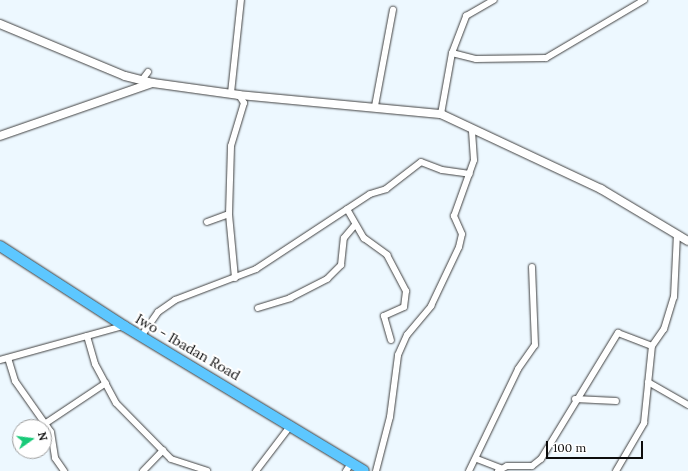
<!DOCTYPE html>
<style>
body{margin:0}
#map{position:relative;width:688px;height:471px;overflow:hidden;background:#edf8ff;font-family:Lora,serif}
div>[style]{position:absolute}
[style*='--x']{left:calc(var(--x)*1px);top:calc(var(--y)*1px);width:calc(var(--w)*1px);rotate:calc(var(--a)*1deg)}
.roads{filter:drop-shadow(0 0 1px #404040) drop-shadow(0 0 1px #404040)}
.minor>*{height:6px;margin:-3px;padding:0 3px;transform-origin:3px;border-radius:3px;background:#fff}
.tertiary>*{height:8px;margin:-4px;padding:0 4px;transform-origin:4px;border-radius:4px;background:#fff}
.primary>*{height:10px;margin:-5px;padding:0 5px;transform-origin:5px;border-radius:5px;background:#5dc7ff}
span{translate:-50% -50%;white-space:nowrap;text-align:center;line-height:1.15;-webkit-text-stroke:4px #fff;paint-order:stroke}
.street-label{font-size:14px;color:#0d0d0d}
.north{position:absolute;left:12px;top:419px;width:40px;height:40px;box-sizing:border-box;background:#fff;border:1px solid #9e9e9e;border-radius:50%;rotate:76deg;font-size:11px;font-weight:700;line-height:16px;text-align:center;color:#0d0d0d}
.north::after{content:'';display:block;margin:auto;width:14px;height:18px;background:#18ca78;clip-path:polygon(50% 0,100% 100%,50% 72%,0 100%)}
.scale{position:absolute;left:546px;top:441px;width:97px;height:18px;box-sizing:border-box;border:2px solid #0d0d0d;border-top:0;padding-left:5px;font-size:12px;line-height:14px;white-space:nowrap;color:#0d0d0d;-webkit-text-stroke:3px #fff;paint-order:stroke}
</style>
<div id="map">
<div class="roads">
<div class="minor">
<i style="--x:452;--y:53;--w:25;--a:14"></i>
<i style="--x:476;--y:59;--w:70;--a:-0.8"></i>
<i style="--x:546;--y:58;--w:114;--a:-30.6"></i>
<i style="--x:142;--y:80;--w:10;--a:-53"></i>
<i style="--x:231;--y:93;--w:94;--a:-83.9"></i>
<i style="--x:375;--y:106;--w:98;--a:-79.4"></i>
<i style="--x:441;--y:114;--w:62;--a:-79.8"></i>
<i style="--x:452;--y:53;--w:40;--a:-69"></i>
<i style="--x:466;--y:16;--w:32;--a:-30"></i>
<i style="--x:347;--y:209;--w:34;--a:60"></i>
<i style="--x:364;--y:238;--w:29;--a:36"></i>
<i style="--x:387;--y:255;--w:41;--a:62.2"></i>
<i style="--x:406;--y:291;--w:16;--a:97"></i>
<i style="--x:404;--y:307;--w:22;--a:156"></i>
<i style="--x:384;--y:316;--w:25;--a:74"></i>
<i style="--x:207;--y:222;--w:23;--a:-20"></i>
<i style="--x:235;--y:278;--w:64;--a:-95.4"></i>
<i style="--x:229;--y:214;--w:68;--a:-88.3"></i>
<i style="--x:231;--y:146;--w:45;--a:-73.2"></i>
<i style="--x:244;--y:103;--w:9;--a:-122"></i>
<i style="--x:258;--y:308;--w:34;--a:-17"></i>
<i style="--x:290;--y:298;--w:42;--a:-27.2"></i>
<i style="--x:327;--y:279;--w:20;--a:-45"></i>
<i style="--x:341;--y:265;--w:27;--a:-84"></i>
<i style="--x:344;--y:238;--w:17;--a:-50"></i>
<i style="--x:142;--y:335;--w:28;--a:-55"></i>
<i style="--x:158;--y:312;--w:21;--a:-35"></i>
<i style="--x:175;--y:300;--w:87;--a:-20.9"></i>
<i style="--x:256;--y:269;--w:136;--a:-33.3"></i>
<i style="--x:370;--y:194;--w:17;--a:-17"></i>
<i style="--x:386;--y:189;--w:44;--a:-37.6"></i>
<i style="--x:421;--y:162;--w:22;--a:21"></i>
<i style="--x:442;--y:170;--w:28;--a:8"></i>
<i style="--x:87;--y:336;--w:29;--a:74"></i>
<i style="--x:95;--y:364;--w:44;--a:61.7"></i>
<i style="--x:116;--y:403;--w:78;--a:45.5"></i>
<i style="--x:171;--y:459;--w:38;--a:18"></i>
<i style="--x:8;--y:358;--w:24;--a:73"></i>
<i style="--x:15;--y:381;--w:62;--a:54.8"></i>
<i style="--x:51;--y:432;--w:26;--a:81"></i>
<i style="--x:55;--y:458;--w:16;--a:55"></i>
<i style="--x:0;--y:360;--w:128;--a:-15.5"></i>
<i style="--x:648;--y:382;--w:46;--a:29.9"></i>
<i style="--x:575;--y:399;--w:41;--a:2.8"></i>
<i style="--x:46;--y:423;--w:72;--a:-33.7"></i>
<i style="--x:477;--y:459;--w:25;--a:21"></i>
<i style="--x:143;--y:471;--w:29;--a:-46"></i>
<i style="--x:256;--y:471;--w:58;--a:-52.7"></i>
<i style="--x:346;--y:471;--w:11;--a:-56"></i>
<i style="--x:376;--y:471;--w:56;--a:-75.5"></i>
<i style="--x:390;--y:417;--w:63;--a:-82.6"></i>
<i style="--x:398;--y:355;--w:22;--a:-66"></i>
<i style="--x:407;--y:335;--w:38;--a:-50"></i>
<i style="--x:431;--y:306;--w:65;--a:-64.6"></i>
<i style="--x:459;--y:247;--w:13;--a:-77"></i>
<i style="--x:462;--y:234;--w:20;--a:-114"></i>
<i style="--x:454;--y:216;--w:59;--a:-70.3"></i>
<i style="--x:474;--y:160;--w:30;--a:-94"></i>
<i style="--x:469;--y:471;--w:113;--a:-64.3"></i>
<i style="--x:518;--y:369;--w:29;--a:-55"></i>
<i style="--x:535;--y:345;--w:78;--a:-92.2"></i>
<i style="--x:498;--y:471;--w:10;--a:-29"></i>
<i style="--x:507;--y:466;--w:25;--a:0"></i>
<i style="--x:532;--y:466;--w:11;--a:-38"></i>
<i style="--x:541;--y:459;--w:148;--a:-58.6"></i>
<i style="--x:618;--y:333;--w:36;--a:21"></i>
<i style="--x:616;--y:471;--w:56;--a:-59.7"></i>
<i style="--x:644;--y:423;--w:77;--a:-84.1"></i>
<i style="--x:652;--y:346;--w:21;--a:-55"></i>
<i style="--x:664;--y:329;--w:34;--a:-73"></i>
<i style="--x:674;--y:297;--w:63;--a:-87.3"></i>
</div>
<div class="tertiary">
<i style="--x:0;--y:24;--w:135;--a:22.6"></i>
<i style="--x:125;--y:76;--w:29;--a:14"></i>
<i style="--x:153;--y:83;--w:87;--a:7.9"></i>
<i style="--x:239;--y:95;--w:203;--a:5.4"></i>
<i style="--x:441;--y:114;--w:177;--a:25.1"></i>
<i style="--x:601;--y:189;--w:101;--a:30.9"></i>
<i style="--x:0;--y:136;--w:161;--a:-19.2"></i>
</div>
<div class="primary">
<i style="--x:0;--y:246;--w:148;--a:32.8"></i>
<i style="--x:124;--y:326;--w:280;--a:31.1"></i>
</div>
</div>
<div class="street-label">
<span style="left:188px;top:347px;rotate:30deg">Iwo - Ibadan Road</span>
</div>
<div class="north">N</div>
<div class="scale">100 m</div>
</div>
